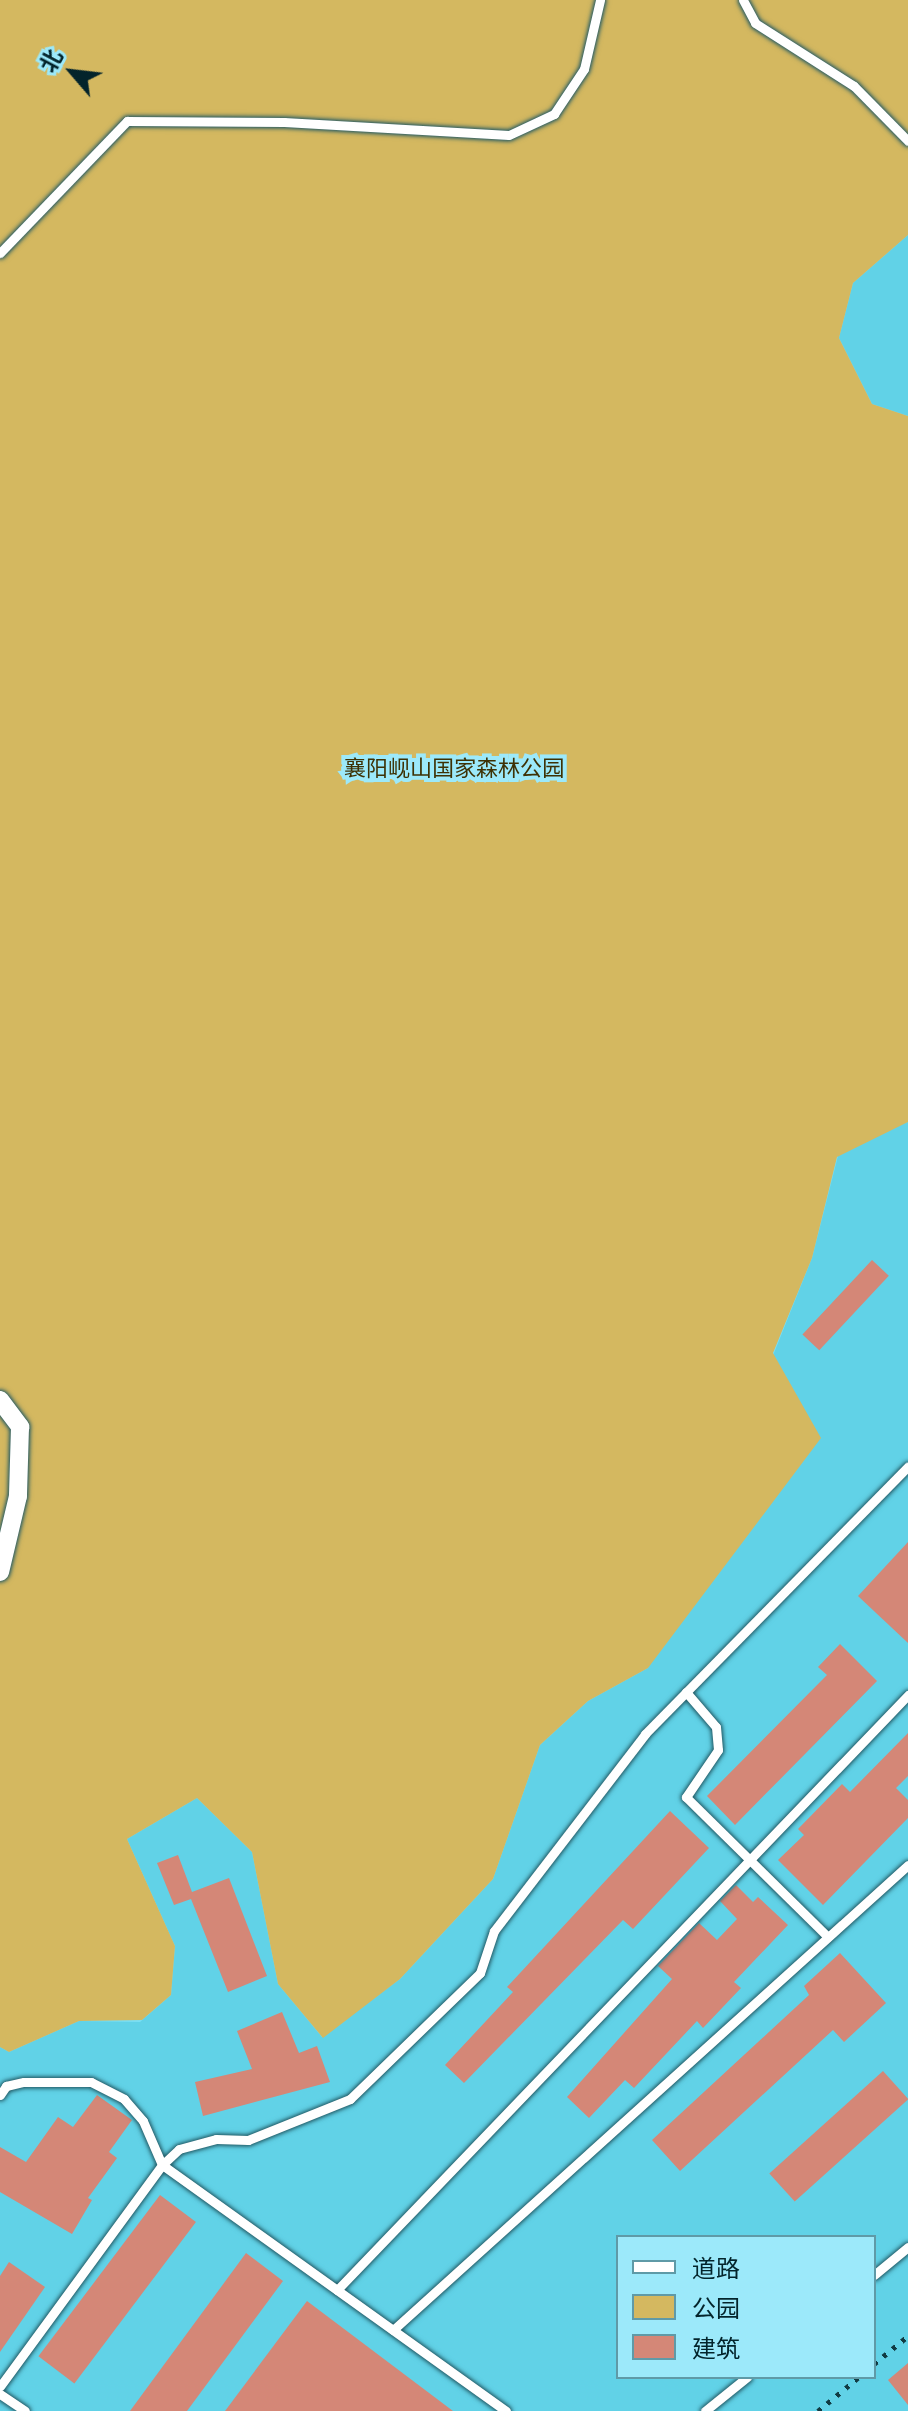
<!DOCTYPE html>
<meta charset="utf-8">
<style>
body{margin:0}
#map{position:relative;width:908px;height:2411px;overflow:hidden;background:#7adff4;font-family:"Titillium Web","Noto Sans SC",sans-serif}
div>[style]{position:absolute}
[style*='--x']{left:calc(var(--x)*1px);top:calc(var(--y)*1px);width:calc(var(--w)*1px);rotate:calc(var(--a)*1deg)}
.built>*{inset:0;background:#61d2e7}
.green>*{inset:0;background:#d4b860}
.building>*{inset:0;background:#d48777;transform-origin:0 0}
.roads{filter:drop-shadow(0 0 2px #225964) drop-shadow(0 0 2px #225964)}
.lane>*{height:9px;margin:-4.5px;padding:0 4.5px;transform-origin:4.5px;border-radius:4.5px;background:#fff}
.street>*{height:18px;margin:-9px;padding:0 9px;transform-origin:9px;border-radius:9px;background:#fff}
.rail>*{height:5px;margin-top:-2.5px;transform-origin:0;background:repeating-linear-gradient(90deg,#113b43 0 4px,transparent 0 12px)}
span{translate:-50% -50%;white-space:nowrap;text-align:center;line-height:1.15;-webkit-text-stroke:8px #9ce9fa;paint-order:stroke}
.park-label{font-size:22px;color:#3d3105}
.legend{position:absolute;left:616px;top:2235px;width:260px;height:144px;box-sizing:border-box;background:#9ce9fa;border:2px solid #5f9aa7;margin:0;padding:10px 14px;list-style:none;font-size:24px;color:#03242b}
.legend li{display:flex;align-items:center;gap:16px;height:40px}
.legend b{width:40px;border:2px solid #5f9aa7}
.north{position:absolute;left:32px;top:32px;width:80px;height:80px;-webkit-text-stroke:6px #9ce9fa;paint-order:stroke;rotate:298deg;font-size:22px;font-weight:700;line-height:32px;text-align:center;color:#03242b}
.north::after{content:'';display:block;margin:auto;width:28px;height:36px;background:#03242b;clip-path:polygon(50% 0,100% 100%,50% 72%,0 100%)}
</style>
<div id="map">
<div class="built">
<i style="clip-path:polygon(908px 235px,908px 416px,872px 404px,839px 338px,853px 283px)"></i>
<i style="clip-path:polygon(evenodd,908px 1122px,908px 2411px,0 2411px,0 2047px,9px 2052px,79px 2021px,140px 2022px,171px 1995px,175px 1946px,127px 1839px,197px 1798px,252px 1852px,278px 1984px,322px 2037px,400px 1979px,493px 1879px,540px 1745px,588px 1701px,648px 1668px,812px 1258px,841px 1144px,908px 1122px,618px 2237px,874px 2237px,874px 2377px,618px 2377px,618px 2237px)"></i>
</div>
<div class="green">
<i style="clip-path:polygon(0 0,908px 0,908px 235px,853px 283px,839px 338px,872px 404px,908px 416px,908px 1122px,837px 1157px,812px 1258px,773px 1353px,821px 1438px,648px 1668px,588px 1701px,540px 1745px,493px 1879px,400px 1979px,323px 2038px,278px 1984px,252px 1852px,197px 1798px,127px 1839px,175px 1946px,171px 1995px,142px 2020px,79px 2021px,9px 2052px,0 2047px)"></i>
</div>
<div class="building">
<i style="left:872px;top:1260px;width:23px;height:102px;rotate:43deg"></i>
<i style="clip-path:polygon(908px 1542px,908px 1643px,858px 1596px)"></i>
<i style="clip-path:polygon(840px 1644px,877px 1681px,735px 1825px,707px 1796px,827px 1675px,818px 1667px)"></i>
<i style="clip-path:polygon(908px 1733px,908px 1776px,896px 1788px,908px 1800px,908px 1818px,823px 1905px,778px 1860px,804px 1835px,798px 1829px,842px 1784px,850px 1792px)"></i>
<i style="clip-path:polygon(670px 1811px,709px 1848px,633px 1929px,623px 1920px,464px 2083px,445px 2065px,513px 1992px,507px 1987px)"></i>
<i style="clip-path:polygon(178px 1855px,192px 1892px,229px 1878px,267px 1976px,228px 1992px,191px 1899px,174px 1905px,157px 1863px)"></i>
<i style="clip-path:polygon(736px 1885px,753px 1902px,758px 1897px,788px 1925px,734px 1982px,741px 1988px,703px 2028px,697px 2021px,634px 2088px,625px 2080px,589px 2118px,567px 2097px,672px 1979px,658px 1966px,699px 1923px,717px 1940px,737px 1919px,720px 1901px)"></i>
<i style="clip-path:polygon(840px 1953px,886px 2003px,844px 2042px,833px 2030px,680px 2171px,652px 2140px,809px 1995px,804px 1986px)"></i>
<i style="clip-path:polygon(282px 2012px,299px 2053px,317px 2046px,330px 2082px,203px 2116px,195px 2082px,252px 2069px,237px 2031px)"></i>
<i style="left:883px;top:2071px;width:38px;height:153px;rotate:48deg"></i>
<i style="clip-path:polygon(97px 2095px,132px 2120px,109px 2152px,117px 2158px,88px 2198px,92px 2200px,72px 2234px,0 2192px,0 2147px,26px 2162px,58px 2117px,73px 2127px)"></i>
<i style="left:160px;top:2195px;width:45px;height:202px;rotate:37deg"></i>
<i style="clip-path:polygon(246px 2253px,283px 2281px,187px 2411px,130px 2411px)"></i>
<i style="clip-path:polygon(9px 2262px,45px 2287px,0 2352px,0 2276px)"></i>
<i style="clip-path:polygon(307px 2301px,453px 2411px,225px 2411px)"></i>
<i style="clip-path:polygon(908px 2363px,908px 2405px,888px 2380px)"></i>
</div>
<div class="roads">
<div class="lane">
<i style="--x:743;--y:0;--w:26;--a:62"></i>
<i style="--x:755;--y:23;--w:117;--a:32.5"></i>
<i style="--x:854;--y:86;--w:77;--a:45.5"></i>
<i style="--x:0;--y:253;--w:183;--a:-46.1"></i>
<i style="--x:127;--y:121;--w:157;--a:0.4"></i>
<i style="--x:284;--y:122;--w:225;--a:3.3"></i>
<i style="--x:509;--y:135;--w:50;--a:-25"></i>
<i style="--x:554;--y:114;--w:54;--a:-56.3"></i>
<i style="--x:584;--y:69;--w:71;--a:-76.9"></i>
<i style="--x:686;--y:1692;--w:46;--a:49.4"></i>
<i style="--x:716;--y:1727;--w:23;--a:85"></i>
<i style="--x:718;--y:1750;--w:57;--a:124.2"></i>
<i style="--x:686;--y:1797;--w:199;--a:44.6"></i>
<i style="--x:0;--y:2095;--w:11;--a:-56"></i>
<i style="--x:6;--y:2086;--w:18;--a:-13"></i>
<i style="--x:24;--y:2082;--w:67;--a:0"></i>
<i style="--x:91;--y:2082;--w:37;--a:27"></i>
<i style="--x:124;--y:2099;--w:29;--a:49"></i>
<i style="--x:143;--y:2121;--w:48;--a:66.6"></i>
<i style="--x:162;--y:2165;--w:274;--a:126.2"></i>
<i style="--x:874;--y:2275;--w:44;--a:-39.5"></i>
<i style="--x:337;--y:2290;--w:825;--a:-46.18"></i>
<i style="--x:393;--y:2330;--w:694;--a:-42.08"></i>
<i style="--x:0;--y:2394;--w:30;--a:34"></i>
<i style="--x:506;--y:2411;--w:423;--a:-144.4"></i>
<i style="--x:162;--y:2165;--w:23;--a:-43"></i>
<i style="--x:179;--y:2149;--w:38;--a:-15"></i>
<i style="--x:216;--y:2139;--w:32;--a:2"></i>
<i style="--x:248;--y:2140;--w:110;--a:-21.9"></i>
<i style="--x:350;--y:2099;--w:181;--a:-44.1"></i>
<i style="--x:480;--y:1973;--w:44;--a:-71.6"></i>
<i style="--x:494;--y:1931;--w:248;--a:-52.5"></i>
<i style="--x:645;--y:1734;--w:375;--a:-45.5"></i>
<i style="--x:705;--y:2411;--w:54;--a:-39"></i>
</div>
<div class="street">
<i style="--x:0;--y:1400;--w:34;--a:53"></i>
<i style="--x:20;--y:1427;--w:69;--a:91.7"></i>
<i style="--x:18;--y:1496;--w:78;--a:103.3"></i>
</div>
</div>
<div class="rail">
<i style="--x:874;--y:2364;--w:44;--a:-39.5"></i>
<i style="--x:818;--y:2411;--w:53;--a:-39.7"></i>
</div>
<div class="park-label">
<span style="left:454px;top:769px">襄阳岘山国家森林公园</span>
</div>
<ul class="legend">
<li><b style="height:10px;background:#fff"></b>道路</li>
<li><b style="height:22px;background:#d4b860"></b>公园</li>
<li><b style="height:22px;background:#d48777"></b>建筑</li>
</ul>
<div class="north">北</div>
</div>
